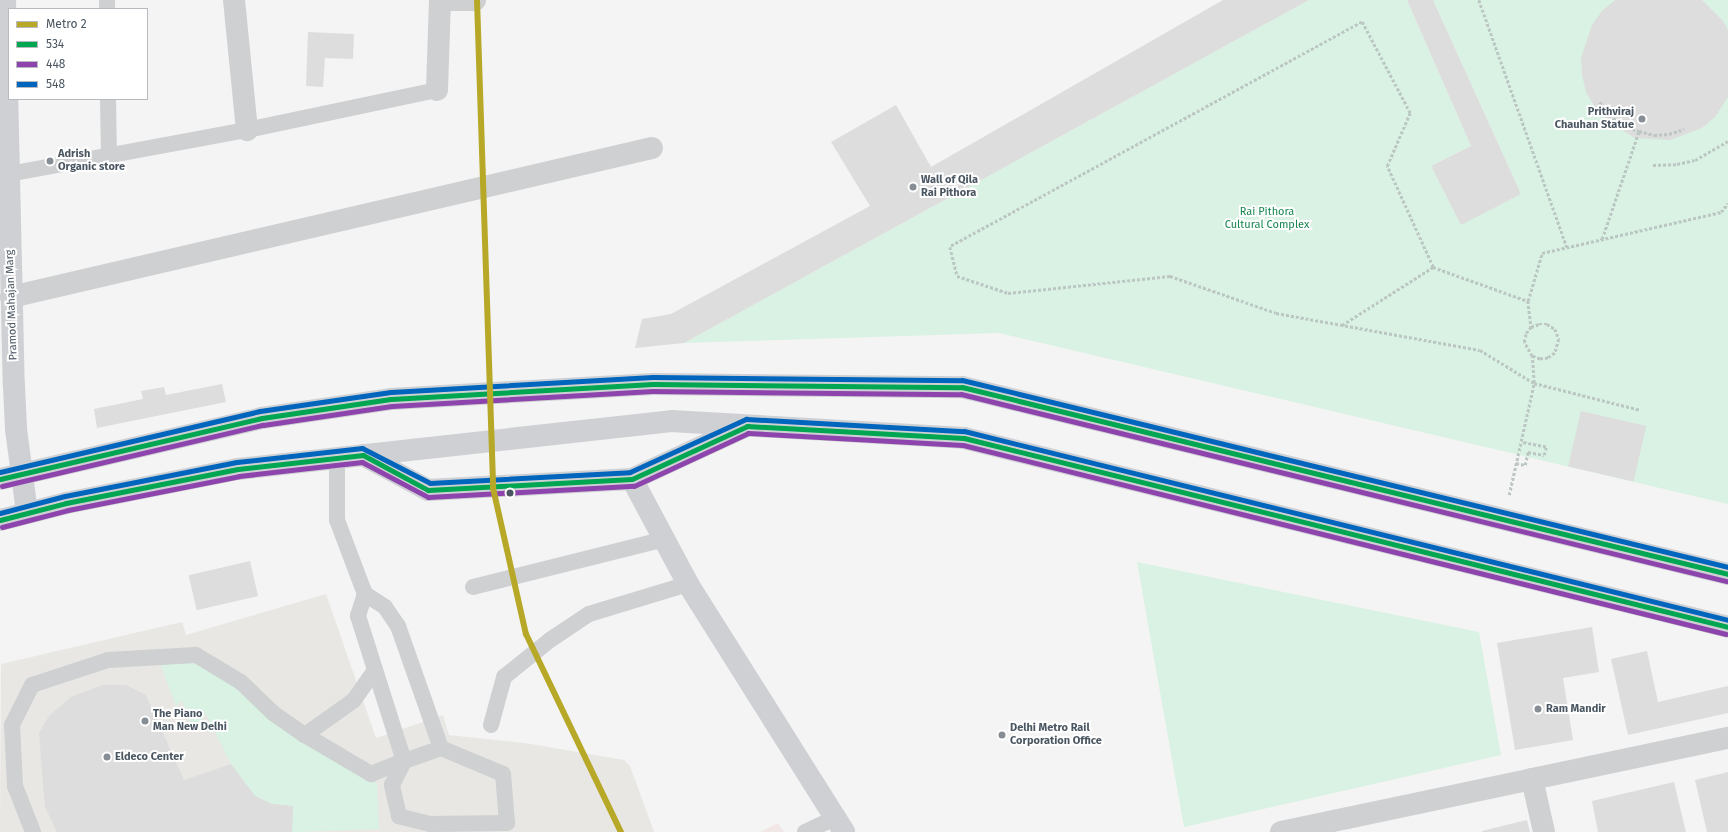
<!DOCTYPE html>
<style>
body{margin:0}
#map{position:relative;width:1728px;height:832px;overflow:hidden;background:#f4f4f4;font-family:"Fira Sans",sans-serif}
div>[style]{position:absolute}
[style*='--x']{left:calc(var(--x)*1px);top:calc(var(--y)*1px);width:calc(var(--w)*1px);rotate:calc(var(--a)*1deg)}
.commercial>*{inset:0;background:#e8e7e3}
.medical>*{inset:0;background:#f1e7e6}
.green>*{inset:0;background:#d9f2e3}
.building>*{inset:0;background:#ddddde;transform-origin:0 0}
.path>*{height:2.5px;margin-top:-1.25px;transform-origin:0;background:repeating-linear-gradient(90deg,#bcc7c4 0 3px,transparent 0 5px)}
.lane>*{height:16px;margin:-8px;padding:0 8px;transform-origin:8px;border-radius:8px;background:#ced0d2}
.street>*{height:22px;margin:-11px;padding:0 11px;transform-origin:11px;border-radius:11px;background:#ced0d2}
.secondary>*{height:22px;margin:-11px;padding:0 11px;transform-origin:11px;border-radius:11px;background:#ced0d4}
.bus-1>*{height:5px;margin:-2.5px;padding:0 2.5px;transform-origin:2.5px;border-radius:2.5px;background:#00a651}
.bus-2>*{height:5px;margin:-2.5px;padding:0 2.5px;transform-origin:2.5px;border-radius:2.5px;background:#8e44ad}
.bus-3>*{height:5px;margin:-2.5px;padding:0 2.5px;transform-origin:2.5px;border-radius:2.5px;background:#0065bd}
.metro-1>*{height:6px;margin:-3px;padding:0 3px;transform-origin:3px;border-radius:3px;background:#b7a827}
.dots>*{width:11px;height:11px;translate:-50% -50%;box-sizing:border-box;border:2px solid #fff;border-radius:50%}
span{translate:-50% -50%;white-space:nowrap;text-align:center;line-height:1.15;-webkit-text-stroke:4px #fff;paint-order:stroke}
.poi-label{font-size:11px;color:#4a5661;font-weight:700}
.right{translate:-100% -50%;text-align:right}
.left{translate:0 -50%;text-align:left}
.park-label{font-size:11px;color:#17864f}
.street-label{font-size:11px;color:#4a5661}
.legend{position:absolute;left:8px;top:8px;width:140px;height:92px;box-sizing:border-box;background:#fff;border:1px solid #b7bbc0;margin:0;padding:5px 7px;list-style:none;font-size:12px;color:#4a5661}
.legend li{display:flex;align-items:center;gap:8px;height:20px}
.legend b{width:20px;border:1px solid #b7bbc0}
</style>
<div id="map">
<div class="commercial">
<i style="clip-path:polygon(326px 594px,376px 738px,443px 715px,449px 735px,525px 743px,624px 760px,630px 766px,654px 832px,0 832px,1px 664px,182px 622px,186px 635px)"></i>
</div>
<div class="medical">
<i style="clip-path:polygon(778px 823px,784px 832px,760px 832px)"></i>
</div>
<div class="green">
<i style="clip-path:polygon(1309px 0,1407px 0,1471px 146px,1431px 166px,1461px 224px,1521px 194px,1433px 0,1728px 0,1728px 504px,999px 333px,684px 343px)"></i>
<i style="clip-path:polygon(1137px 562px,1479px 632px,1501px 755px,1184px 827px)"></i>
<i style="clip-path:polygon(158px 658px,210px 658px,262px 709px,377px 784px,379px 829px,292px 832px,293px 806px,272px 804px,255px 796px,231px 764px,206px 714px,194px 732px,182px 700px,176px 706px)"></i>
</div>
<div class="building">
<i style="clip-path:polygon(1223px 0,1309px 0,684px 343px,635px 348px,642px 319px,671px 314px,870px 206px,831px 142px,896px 105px,931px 167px)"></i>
<i style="clip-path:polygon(1407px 0,1433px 0,1521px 194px,1461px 225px,1431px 166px,1471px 146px)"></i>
<i style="clip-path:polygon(1615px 0,1702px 0,1723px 21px,1728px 30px,1728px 97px,1715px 117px,1702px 128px,1670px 140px,1635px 138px,1606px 120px,1595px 107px,1586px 92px,1582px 75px,1581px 58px,1592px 25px,1602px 11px)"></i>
<i style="clip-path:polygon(308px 32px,354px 34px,353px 59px,325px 58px,323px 87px,306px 86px)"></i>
<i style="clip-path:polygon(222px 384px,226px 402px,97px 428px,94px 409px,143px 399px,141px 391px,164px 387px,166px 395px)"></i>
<i style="left:1581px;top:411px;width:67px;height:57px;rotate:13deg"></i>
<i style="left:250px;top:561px;width:36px;height:63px;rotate:77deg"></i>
<i style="clip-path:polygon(1592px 627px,1599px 672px,1563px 678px,1573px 740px,1515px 750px,1497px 643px)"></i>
<i style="clip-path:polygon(1647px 651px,1658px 702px,1728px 686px,1728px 713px,1628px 735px,1611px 659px)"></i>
<i style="clip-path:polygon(103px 685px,126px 685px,146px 695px,184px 780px,231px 764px,255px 796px,272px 804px,293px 806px,292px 832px,57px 832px,45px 807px,39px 733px,49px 716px,71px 697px)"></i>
<i style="clip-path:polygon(1728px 772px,1728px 832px,1707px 832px,1695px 780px)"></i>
<i style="clip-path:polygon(1674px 782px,1686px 832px,1598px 832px,1592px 801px)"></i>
<i style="clip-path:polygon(1527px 820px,1530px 832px,1482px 832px,1482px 831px)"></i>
</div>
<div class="path">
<i style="--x:1479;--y:0;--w:262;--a:70.4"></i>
<i style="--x:1600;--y:102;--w:16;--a:55"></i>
<i style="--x:1609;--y:115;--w:17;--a:36"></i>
<i style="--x:1623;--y:125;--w:17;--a:21"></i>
<i style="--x:1639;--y:131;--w:16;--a:15"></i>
<i style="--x:1654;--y:135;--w:15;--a:-4"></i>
<i style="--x:1669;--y:134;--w:16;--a:-18"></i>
<i style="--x:1653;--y:165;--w:24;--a:-2"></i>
<i style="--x:1677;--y:164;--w:18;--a:-13"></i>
<i style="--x:1695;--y:160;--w:38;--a:-30"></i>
<i style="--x:1602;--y:239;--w:114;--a:-71.1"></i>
<i style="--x:1433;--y:267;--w:101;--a:19.7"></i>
<i style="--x:1528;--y:301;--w:26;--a:83"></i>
<i style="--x:1528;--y:301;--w:50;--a:-73.7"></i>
<i style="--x:1542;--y:253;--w:184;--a:-12.9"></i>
<i style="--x:1721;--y:212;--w:11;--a:-52"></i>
<i style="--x:1342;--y:325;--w:108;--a:-32.5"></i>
<i style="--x:1433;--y:267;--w:111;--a:-114.5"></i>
<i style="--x:1387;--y:166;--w:58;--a:-66.5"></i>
<i style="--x:1410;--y:113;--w:103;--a:-117.8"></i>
<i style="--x:1362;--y:22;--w:469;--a:151.4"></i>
<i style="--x:950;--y:247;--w:30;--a:76"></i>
<i style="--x:957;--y:276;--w:54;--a:18.4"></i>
<i style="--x:1008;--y:293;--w:163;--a:-6"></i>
<i style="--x:1170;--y:276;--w:112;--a:19.2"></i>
<i style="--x:1276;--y:313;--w:207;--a:10.3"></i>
<i style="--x:1480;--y:350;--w:63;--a:31.4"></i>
<i style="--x:1534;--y:383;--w:110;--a:14.2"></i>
<i style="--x:1516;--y:463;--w:9;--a:13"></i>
<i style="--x:1525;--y:465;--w:13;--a:-77"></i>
<i style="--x:1528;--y:452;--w:16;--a:11"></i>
<i style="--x:1544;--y:455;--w:8;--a:-76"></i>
<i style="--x:1546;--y:447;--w:25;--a:-169"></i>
<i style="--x:1509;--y:495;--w:115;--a:-77.4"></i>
<i style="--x:1534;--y:383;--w:27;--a:-94"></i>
<i style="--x:1532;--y:356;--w:16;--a:-120"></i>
<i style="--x:1524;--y:342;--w:9;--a:-77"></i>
<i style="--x:1526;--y:333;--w:8;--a:-50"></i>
<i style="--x:1531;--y:327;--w:9;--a:-21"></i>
<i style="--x:1539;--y:324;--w:8;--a:0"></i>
<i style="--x:1547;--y:324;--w:9;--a:32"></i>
<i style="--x:1555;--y:329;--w:11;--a:68"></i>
<i style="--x:1559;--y:339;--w:15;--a:106"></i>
<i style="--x:1555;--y:353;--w:9;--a:144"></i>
<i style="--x:1548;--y:358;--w:8;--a:173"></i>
<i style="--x:1540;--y:359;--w:9;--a:-159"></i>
</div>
<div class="lane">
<i style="--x:107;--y:0;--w:9;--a:90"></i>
<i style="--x:108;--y:99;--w:57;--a:89"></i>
<i style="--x:9;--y:174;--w:242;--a:-10.5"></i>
<i style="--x:247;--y:130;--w:194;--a:-11.9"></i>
<i style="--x:337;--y:457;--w:63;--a:90"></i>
<i style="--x:337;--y:520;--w:79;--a:69.3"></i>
<i style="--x:365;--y:594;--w:24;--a:33"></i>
<i style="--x:385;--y:607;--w:23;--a:56"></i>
<i style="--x:398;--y:626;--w:129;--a:70.6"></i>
<i style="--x:473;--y:587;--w:198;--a:-14"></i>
<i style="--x:365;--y:594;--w:23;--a:108"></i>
<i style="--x:358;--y:616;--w:152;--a:72.4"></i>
<i style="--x:404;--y:761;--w:39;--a:-19"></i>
<i style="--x:441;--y:748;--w:67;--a:22.8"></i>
<i style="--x:503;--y:774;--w:49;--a:85.3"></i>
<i style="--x:507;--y:823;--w:77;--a:179.3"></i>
<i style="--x:430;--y:824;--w:32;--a:-166"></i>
<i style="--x:399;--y:816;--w:32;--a:-103"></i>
<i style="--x:392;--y:785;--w:27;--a:-63"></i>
<i style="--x:491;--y:725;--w:50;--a:-74.8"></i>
<i style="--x:504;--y:677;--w:59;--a:-38.8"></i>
<i style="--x:550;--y:640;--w:47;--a:-33.7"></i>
<i style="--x:589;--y:614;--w:103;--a:-16.9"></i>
<i style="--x:305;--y:735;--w:60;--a:-35.5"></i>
<i style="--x:354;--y:700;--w:37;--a:-55"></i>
<i style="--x:33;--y:832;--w:49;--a:-111.4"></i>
<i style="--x:15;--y:786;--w:61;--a:-92.8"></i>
<i style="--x:12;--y:725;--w:45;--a:-63.4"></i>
<i style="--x:32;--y:685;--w:80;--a:-18.2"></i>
<i style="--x:108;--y:660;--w:88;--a:-3.3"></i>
<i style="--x:196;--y:655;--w:52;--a:31"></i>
<i style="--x:241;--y:682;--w:45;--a:44.1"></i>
<i style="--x:273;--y:713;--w:39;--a:35"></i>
<i style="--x:305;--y:735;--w:77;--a:30.6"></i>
<i style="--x:371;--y:774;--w:35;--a:-22"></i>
<i style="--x:805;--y:832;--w:33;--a:-25"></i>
</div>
<div class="street">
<i style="--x:234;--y:0;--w:131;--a:84.3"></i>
<i style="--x:451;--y:0;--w:24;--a:0"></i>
<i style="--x:437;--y:90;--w:90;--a:-88.1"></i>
<i style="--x:11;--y:297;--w:658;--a:-13.09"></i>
<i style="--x:1532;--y:779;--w:54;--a:77.2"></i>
<i style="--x:1281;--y:832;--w:457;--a:-11.9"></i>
</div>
<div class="secondary">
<i style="--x:5;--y:0;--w:385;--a:88.7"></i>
<i style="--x:14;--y:385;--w:44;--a:87.4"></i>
<i style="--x:16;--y:429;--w:84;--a:82.5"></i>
<i style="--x:363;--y:455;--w:74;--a:28.3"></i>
<i style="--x:428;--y:490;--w:204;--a:-3.1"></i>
<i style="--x:632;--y:479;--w:123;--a:-24.9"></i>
<i style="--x:0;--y:479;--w:269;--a:-13.1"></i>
<i style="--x:262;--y:418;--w:130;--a:-8.4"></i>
<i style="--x:391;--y:399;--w:262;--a:-3.3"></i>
<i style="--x:653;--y:384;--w:309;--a:0.6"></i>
<i style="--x:962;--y:387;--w:788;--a:13.72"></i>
<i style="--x:632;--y:479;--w:119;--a:61.9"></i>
<i style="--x:688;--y:584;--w:293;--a:57.8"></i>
<i style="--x:0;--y:520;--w:68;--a:-14.4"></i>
<i style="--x:66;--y:503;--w:175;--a:-11.2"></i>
<i style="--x:238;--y:469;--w:436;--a:-6.3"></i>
<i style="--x:671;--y:421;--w:293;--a:3.3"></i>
<i style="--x:964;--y:438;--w:787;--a:13.89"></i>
</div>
<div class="bus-1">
<i style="--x:0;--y:479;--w:269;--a:-13.1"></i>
<i style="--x:262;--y:418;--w:130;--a:-8.4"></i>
<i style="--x:391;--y:399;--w:262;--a:-3.3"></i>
<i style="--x:653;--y:384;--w:309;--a:0.6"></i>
<i style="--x:962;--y:387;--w:788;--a:13.72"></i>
<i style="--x:0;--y:520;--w:68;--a:-14.4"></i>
<i style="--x:66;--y:503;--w:175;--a:-11.2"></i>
<i style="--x:238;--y:469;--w:126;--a:-6.4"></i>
<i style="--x:363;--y:455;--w:74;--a:28.3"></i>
<i style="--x:428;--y:490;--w:204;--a:-3.1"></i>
<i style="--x:632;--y:479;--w:127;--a:-24.7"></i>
<i style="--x:747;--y:426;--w:217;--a:3.2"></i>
<i style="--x:964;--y:438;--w:787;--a:13.89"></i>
</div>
<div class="bus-2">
<i style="--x:2;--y:486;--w:268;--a:-13.2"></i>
<i style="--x:263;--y:425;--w:130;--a:-8.4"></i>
<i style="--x:392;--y:406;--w:261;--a:-3.3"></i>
<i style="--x:653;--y:391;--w:308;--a:0.6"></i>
<i style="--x:961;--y:394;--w:788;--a:13.74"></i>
<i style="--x:2;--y:527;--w:68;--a:-14.4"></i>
<i style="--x:68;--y:510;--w:174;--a:-11.2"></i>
<i style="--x:239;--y:476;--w:124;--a:-6.5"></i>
<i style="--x:362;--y:462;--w:75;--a:27.9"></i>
<i style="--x:428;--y:497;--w:206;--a:-3.1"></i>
<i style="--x:634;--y:486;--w:126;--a:-24.9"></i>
<i style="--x:748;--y:433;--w:215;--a:3.2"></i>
<i style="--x:963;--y:445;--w:786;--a:13.91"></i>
</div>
<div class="bus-3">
<i style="--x:0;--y:472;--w:267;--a:-13.2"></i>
<i style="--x:260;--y:411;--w:132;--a:-8.3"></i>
<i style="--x:391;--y:392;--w:262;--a:-3.3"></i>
<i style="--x:653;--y:377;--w:309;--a:0.6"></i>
<i style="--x:962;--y:380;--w:788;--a:13.72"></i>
<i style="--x:0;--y:513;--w:67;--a:-14.7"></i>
<i style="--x:65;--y:496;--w:175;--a:-11.2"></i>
<i style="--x:237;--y:462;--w:126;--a:-6.4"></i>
<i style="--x:362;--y:448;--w:76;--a:27.2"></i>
<i style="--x:430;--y:483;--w:200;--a:-3.1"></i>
<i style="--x:630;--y:472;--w:128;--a:-24.6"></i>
<i style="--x:746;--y:419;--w:218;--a:3.2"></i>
<i style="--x:964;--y:431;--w:787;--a:13.89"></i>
</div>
<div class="metro-1">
<i style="--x:477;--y:0;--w:488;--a:88.1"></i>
<i style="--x:493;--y:488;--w:150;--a:77.3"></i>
<i style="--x:526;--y:634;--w:220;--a:64.4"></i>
</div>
<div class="dots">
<i style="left:1642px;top:119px;background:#868d94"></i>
<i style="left:50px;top:161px;background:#868d94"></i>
<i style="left:913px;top:187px;background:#868d94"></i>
<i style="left:510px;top:493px;background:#4a5661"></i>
<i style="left:1538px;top:709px;background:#868d94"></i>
<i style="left:145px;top:721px;background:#868d94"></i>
<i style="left:1002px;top:735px;background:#868d94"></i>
<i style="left:107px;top:757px;background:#868d94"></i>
</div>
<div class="poi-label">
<span class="right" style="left:1634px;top:119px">Prithviraj<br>Chauhan Statue</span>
<span class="left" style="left:58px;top:161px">Adrish<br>Organic store</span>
<span class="left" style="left:921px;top:187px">Wall of Qila<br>Rai Pithora</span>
<span class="left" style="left:1546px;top:709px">Ram Mandir</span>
<span class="left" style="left:153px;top:721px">The Piano<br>Man New Delhi</span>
<span class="left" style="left:1010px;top:735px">Delhi Metro Rail<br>Corporation Office</span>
<span class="left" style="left:115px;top:757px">Eldeco Center</span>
</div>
<div class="park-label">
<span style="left:1267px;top:219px">Rai Pithora<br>Cultural Complex</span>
</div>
<div class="street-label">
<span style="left:12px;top:305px;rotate:-92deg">Pramod Mahajan Marg</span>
</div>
<ul class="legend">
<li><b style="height:5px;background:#b7a827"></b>Metro 2</li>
<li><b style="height:5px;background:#00a651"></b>534</li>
<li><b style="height:5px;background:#8e44ad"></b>448</li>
<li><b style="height:5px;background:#0065bd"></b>548</li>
</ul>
</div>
